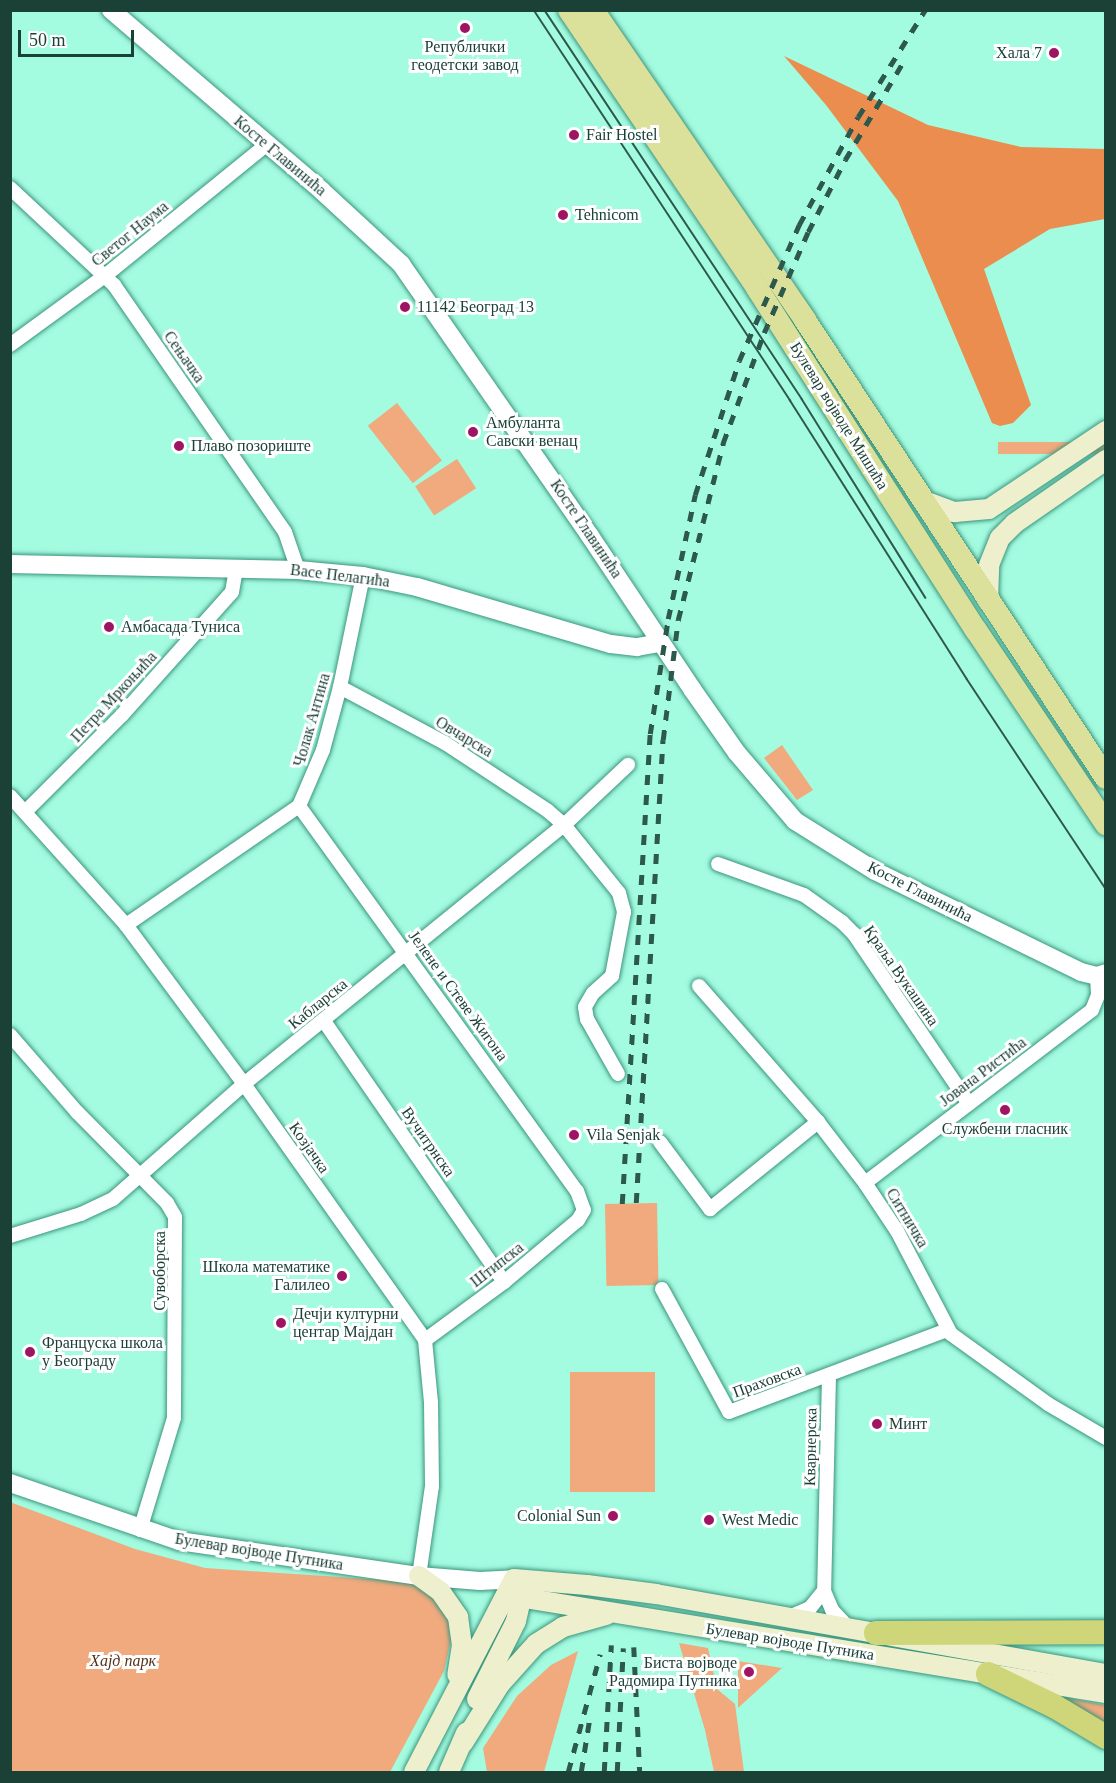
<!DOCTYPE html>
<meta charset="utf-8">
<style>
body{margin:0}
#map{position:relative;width:1116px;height:1783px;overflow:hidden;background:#a3fbe0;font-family:"Times New Roman",serif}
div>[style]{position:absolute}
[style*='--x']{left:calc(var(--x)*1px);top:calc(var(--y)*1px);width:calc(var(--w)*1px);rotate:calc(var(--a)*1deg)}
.green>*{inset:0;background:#f0aa7e;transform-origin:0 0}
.forest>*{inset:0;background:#ea8d4f}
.roads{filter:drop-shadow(0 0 2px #3b957d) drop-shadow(0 0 2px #3b957d)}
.minor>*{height:14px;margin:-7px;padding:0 7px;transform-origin:7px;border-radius:7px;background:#fff}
.tertiary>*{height:18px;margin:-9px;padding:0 9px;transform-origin:9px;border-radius:9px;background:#fff}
.secondary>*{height:20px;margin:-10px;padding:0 10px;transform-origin:10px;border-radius:10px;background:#edefcd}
.primary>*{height:22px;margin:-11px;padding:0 11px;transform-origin:11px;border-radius:11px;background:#dbe09b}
.trunk>*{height:24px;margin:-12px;padding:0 12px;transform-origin:12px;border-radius:12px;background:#cfd67a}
.tram>*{height:1.5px;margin:-0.75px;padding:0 0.75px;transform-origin:0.75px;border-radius:0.75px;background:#2d584c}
.rail>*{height:4.5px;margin-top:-2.25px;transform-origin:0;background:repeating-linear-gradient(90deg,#2d584c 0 10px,transparent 0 20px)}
.dots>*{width:16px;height:16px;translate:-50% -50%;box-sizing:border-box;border:3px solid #fff;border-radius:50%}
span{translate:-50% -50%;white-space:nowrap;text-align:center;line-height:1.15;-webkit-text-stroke:6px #fff;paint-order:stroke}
.poi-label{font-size:16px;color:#1b4036}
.right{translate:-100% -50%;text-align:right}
.left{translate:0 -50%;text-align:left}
.street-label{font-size:16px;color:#1b4036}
.park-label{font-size:16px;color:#583218;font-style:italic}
.frame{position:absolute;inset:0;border:12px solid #1b4036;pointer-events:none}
.scale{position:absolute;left:18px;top:30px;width:116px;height:27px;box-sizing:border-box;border:3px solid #1b4036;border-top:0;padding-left:8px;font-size:18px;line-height:21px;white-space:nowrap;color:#1b4036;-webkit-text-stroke:4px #fff;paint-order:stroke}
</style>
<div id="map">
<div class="green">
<i style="left:397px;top:403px;width:73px;height:37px;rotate:52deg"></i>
<i style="left:1105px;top:442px;width:12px;height:107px;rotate:90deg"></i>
<i style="left:457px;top:459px;width:35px;height:50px;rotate:57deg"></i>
<i style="clip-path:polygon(782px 745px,813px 790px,797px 800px,764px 758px)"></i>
<i style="left:657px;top:1203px;width:82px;height:52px;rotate:89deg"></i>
<i style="left:655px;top:1372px;width:120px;height:85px;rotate:90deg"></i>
<i style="clip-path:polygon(10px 1502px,135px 1549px,205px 1568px,413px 1582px,441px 1605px,448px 1616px,451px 1640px,444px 1671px,390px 1772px,11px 1772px)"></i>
<i style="clip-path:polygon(679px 1643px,708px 1648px,717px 1689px,735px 1704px,744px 1772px,714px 1772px,705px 1730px)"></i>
<i style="clip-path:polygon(578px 1651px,544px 1772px,487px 1772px,483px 1748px,517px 1696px,551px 1665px)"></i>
<i style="clip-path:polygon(738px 1661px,782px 1668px,738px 1708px)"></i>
<i style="clip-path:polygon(1062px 1697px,1105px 1705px,1105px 1726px)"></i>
</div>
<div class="forest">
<i style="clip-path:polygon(784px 56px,928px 125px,1021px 147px,1105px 149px,1105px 219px,1050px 229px,984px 269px,1031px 405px,1013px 423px,1000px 426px,992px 423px,898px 201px,826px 105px)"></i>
</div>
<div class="roads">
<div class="minor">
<i style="--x:10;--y:188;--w:142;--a:43"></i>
<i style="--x:114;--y:285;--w:300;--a:55.3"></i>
<i style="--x:285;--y:532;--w:40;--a:71.1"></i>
<i style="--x:10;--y:345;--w:119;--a:-36.1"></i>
<i style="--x:106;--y:275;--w:206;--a:-39.1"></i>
<i style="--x:340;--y:687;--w:119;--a:28.1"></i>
<i style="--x:445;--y:743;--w:123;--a:33.4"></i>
<i style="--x:548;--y:811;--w:21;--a:41"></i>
<i style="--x:564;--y:825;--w:87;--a:51"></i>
<i style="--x:619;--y:893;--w:20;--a:75"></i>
<i style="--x:624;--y:912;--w:65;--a:100.6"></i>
<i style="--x:612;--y:976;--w:25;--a:138"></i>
<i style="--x:593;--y:993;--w:16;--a:120"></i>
<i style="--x:585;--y:1007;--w:12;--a:81"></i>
<i style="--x:587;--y:1019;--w:63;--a:60.6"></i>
<i style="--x:10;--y:796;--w:173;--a:48"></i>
<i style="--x:126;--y:925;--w:198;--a:53.4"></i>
<i style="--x:244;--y:1084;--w:314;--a:54.7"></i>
<i style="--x:425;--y:1340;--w:62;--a:84.5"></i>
<i style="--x:431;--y:1402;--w:84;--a:89.3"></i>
<i style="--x:432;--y:1486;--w:91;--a:98.2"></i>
<i style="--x:299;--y:806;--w:475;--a:54.2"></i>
<i style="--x:577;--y:1191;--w:20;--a:70"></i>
<i style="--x:584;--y:1210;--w:12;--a:121"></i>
<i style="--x:578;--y:1220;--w:97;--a:140"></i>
<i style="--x:504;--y:1282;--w:98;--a:143.7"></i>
<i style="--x:25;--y:812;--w:137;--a:-45"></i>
<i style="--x:122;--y:715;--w:165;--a:-48.2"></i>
<i style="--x:232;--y:592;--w:23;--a:-80"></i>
<i style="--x:718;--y:864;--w:91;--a:19.8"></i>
<i style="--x:804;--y:895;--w:47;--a:35.4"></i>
<i style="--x:842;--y:922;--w:17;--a:45"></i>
<i style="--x:854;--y:934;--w:205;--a:55.9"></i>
<i style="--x:126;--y:925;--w:210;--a:-34.5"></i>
<i style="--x:299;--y:806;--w:61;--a:-66.8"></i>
<i style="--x:323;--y:750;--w:65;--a:-74.9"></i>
<i style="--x:340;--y:687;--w:113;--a:-78.3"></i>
<i style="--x:699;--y:986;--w:181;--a:48.8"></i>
<i style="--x:818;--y:1122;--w:77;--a:52.4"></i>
<i style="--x:865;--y:1183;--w:58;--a:56.3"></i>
<i style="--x:897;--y:1231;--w:116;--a:62.3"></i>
<i style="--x:951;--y:1334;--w:120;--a:35.8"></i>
<i style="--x:1048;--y:1404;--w:67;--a:30.4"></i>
<i style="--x:324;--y:1021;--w:317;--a:55.4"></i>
<i style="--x:10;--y:1035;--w:102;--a:49"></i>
<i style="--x:77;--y:1112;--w:128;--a:45.3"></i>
<i style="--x:167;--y:1203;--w:16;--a:60"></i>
<i style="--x:175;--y:1217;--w:201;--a:90.3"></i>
<i style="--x:174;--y:1418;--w:117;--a:106.9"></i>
<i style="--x:660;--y:1142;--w:84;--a:53.3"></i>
<i style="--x:710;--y:1209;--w:139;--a:-38.9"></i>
<i style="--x:865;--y:1183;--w:285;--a:-37.3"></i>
<i style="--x:1092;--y:1010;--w:16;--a:-68"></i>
<i style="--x:1098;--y:995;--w:19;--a:-93"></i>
<i style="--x:10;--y:1236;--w:74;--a:-17.2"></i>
<i style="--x:81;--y:1214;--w:35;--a:-25"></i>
<i style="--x:113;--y:1199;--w:174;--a:-41.3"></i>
<i style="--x:244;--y:1084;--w:412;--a:-39"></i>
<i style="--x:564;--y:825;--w:88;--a:-43.2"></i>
<i style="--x:662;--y:1289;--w:140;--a:61.4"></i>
<i style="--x:729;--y:1412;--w:233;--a:-20.6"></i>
<i style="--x:829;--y:1376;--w:215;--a:91.3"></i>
<i style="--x:824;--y:1591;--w:21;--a:67"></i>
<i style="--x:832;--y:1610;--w:25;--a:47"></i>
<i style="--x:789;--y:1617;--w:23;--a:-23"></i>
<i style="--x:810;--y:1608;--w:22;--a:-51"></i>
</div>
<div class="tertiary">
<i style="--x:111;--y:10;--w:278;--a:40.6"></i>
<i style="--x:322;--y:191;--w:108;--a:42.7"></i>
<i style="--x:401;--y:264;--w:331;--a:55.2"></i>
<i style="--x:590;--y:536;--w:184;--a:56.3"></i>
<i style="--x:692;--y:689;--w:78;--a:54.9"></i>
<i style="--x:737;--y:753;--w:89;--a:49.5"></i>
<i style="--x:795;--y:821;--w:94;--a:32"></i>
<i style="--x:875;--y:871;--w:229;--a:26.1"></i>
<i style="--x:1081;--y:972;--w:16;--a:14"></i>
<i style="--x:1097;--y:976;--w:9;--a:-18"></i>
<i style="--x:10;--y:564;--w:288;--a:1.2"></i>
<i style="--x:298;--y:570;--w:65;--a:5.3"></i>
<i style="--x:363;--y:576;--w:55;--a:11.5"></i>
<i style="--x:417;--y:587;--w:202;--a:16.4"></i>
<i style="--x:611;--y:644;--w:26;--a:7"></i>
<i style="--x:637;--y:647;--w:23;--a:-10"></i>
<i style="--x:10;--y:1483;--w:179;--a:18.9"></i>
<i style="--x:179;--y:1541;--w:243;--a:8.3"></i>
<i style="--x:419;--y:1576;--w:61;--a:4.7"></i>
<i style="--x:480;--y:1581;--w:34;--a:-3"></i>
</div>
<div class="secondary">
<i style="--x:924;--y:501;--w:33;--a:20"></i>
<i style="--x:955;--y:512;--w:34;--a:-5"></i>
<i style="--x:989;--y:509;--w:141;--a:-33.7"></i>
<i style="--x:988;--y:601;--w:36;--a:-88"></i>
<i style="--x:989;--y:565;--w:29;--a:-68"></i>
<i style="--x:1000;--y:538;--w:21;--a:-45"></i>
<i style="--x:1015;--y:523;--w:111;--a:-34.7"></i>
<i style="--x:419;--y:1576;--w:26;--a:36"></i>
<i style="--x:440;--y:1591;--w:32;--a:55"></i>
<i style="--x:458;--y:1617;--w:28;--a:82"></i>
<i style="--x:462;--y:1645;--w:30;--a:99"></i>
<i style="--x:506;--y:1595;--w:608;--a:9.28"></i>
<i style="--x:477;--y:1699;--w:87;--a:-63.4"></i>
<i style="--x:516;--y:1621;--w:36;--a:-77"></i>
<i style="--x:463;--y:1743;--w:70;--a:-57.9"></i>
<i style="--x:500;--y:1684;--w:54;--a:-48"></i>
<i style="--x:536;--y:1644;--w:32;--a:-32"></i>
<i style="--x:563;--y:1627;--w:45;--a:-15.6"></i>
<i style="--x:414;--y:1772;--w:217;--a:-62.6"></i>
<i style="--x:514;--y:1579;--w:73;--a:4.7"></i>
<i style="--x:587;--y:1585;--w:70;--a:7.4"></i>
<i style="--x:656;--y:1594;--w:457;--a:10.1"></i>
<i style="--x:449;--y:1772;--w:43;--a:-66.4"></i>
</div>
<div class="primary">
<i style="--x:569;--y:10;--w:336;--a:55.9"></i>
<i style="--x:757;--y:288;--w:406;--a:57.4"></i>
<i style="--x:976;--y:630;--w:234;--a:56.2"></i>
<i style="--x:593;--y:10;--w:376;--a:55.6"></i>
<i style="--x:805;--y:320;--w:548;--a:56.69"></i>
</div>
<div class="trunk">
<i style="--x:876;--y:1633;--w:230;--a:-0.2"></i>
<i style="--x:988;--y:1674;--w:73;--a:25.9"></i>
<i style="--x:1054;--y:1706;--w:61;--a:30.8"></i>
</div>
</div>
<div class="tram">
<i style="--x:534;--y:10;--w:467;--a:56.7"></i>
<i style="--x:790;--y:400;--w:330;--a:57.6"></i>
<i style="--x:967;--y:679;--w:252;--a:56.5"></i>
<i style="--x:546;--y:12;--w:464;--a:56.5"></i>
<i style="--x:802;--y:399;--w:234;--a:58.1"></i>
</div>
<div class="rail">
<i style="--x:636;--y:1203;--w:464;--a:-86.7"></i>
<i style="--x:663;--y:740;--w:121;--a:-82.9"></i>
<i style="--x:678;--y:620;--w:183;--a:-75.7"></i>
<i style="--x:723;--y:443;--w:117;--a:-69.6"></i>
<i style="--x:764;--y:333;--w:110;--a:-66.5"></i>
<i style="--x:808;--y:232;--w:81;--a:-62.8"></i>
<i style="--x:845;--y:160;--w:112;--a:-59.3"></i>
<i style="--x:622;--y:1204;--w:471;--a:-86.6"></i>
<i style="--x:650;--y:734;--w:116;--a:-81.1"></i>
<i style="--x:668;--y:619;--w:127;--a:-77.7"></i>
<i style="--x:695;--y:495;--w:141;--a:-71.8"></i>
<i style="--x:739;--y:361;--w:149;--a:-66.2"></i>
<i style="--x:799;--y:225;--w:123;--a:-61.4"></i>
<i style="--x:858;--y:117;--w:126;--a:-57.9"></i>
<i style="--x:634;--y:1647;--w:125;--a:87.3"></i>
<i style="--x:568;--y:1772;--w:122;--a:-74.8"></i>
<i style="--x:581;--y:1772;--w:51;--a:-80.9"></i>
<i style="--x:604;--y:1772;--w:127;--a:-86.8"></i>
<i style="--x:617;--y:1772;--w:124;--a:-87.2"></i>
</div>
<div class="dots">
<i style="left:465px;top:28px;background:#9e1563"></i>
<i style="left:1054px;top:53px;background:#9e1563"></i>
<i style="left:574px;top:135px;background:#9e1563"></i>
<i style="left:563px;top:215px;background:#9e1563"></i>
<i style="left:405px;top:307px;background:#9e1563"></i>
<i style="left:473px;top:432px;background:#9e1563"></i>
<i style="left:179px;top:446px;background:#9e1563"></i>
<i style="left:109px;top:627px;background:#9e1563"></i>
<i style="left:1005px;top:1110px;background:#9e1563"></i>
<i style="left:574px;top:1135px;background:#9e1563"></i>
<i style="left:342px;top:1276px;background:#9e1563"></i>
<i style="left:281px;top:1323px;background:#9e1563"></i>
<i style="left:30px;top:1352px;background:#9e1563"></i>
<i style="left:877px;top:1424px;background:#9e1563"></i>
<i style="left:613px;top:1516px;background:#9e1563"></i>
<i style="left:709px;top:1520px;background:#9e1563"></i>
<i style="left:749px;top:1672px;background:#9e1563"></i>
</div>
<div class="poi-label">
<span style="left:465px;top:56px">Републички<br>геодетски завод</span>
<span class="right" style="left:1042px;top:53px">Хала 7</span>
<span class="left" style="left:586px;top:135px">Fair Hostel</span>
<span class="left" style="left:575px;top:215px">Tehnicom</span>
<span class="left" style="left:417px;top:307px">11142 Београд 13</span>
<span class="left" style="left:486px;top:432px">Амбуланта<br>Савски венац</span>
<span class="left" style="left:191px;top:446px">Плаво позориште</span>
<span class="left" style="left:121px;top:627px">Амбасада Туниса</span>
<span style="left:1005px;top:1129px">Службени гласник</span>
<span class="left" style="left:586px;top:1135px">Vila Senjak</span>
<span class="right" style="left:330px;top:1276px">Школа математике<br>Галилео</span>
<span class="left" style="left:293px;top:1323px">Дечји културни<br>центар Мајдан</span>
<span class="left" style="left:42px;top:1352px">Француска школа<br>у Београду</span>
<span class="left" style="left:889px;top:1424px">Минт</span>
<span class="right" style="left:601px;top:1516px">Colonial Sun</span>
<span class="left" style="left:722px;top:1520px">West Medic</span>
<span class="right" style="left:737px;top:1672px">Биста војводе<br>Радомира Путника</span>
</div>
<div class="street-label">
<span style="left:280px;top:156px;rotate:40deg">Косте Главинића</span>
<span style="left:130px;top:234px;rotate:-39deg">Светог Наума</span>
<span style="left:184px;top:357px;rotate:55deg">Сењачка</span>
<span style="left:839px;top:416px;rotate:58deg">Булевар војводе Мишића</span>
<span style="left:586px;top:529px;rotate:56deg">Косте Главинића</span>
<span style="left:340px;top:576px;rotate:7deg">Васе Пелагића</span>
<span style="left:114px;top:697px;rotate:-47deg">Петра Мркоњића</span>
<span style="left:312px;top:720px;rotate:-74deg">Чолак Антина</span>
<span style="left:464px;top:737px;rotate:31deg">Овчарска</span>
<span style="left:920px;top:892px;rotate:27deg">Косте Главинића</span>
<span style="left:901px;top:976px;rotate:55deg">Краља Вукашина</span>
<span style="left:458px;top:996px;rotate:54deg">Јелене и Стеве Жигона</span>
<span style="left:318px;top:1004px;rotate:-39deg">Кабларска</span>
<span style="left:983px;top:1072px;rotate:-37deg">Јована Ристића</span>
<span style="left:428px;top:1142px;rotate:55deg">Вучитрнска</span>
<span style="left:309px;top:1148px;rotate:55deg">Козјачка</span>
<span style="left:907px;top:1218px;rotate:59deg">Ситничка</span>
<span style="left:497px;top:1265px;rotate:-38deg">Штипска</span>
<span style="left:160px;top:1271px;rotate:-90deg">Сувоборска</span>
<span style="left:767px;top:1381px;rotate:-20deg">Праховска</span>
<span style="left:811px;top:1447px;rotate:-89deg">Кварнерска</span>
<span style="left:259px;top:1552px;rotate:9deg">Булевар војводе Путника</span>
<span style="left:790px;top:1642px;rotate:9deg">Булевар војводе Путника</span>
</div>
<div class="park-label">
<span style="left:123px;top:1661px">Хајд парк</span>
</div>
<div class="frame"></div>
<div class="scale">50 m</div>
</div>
